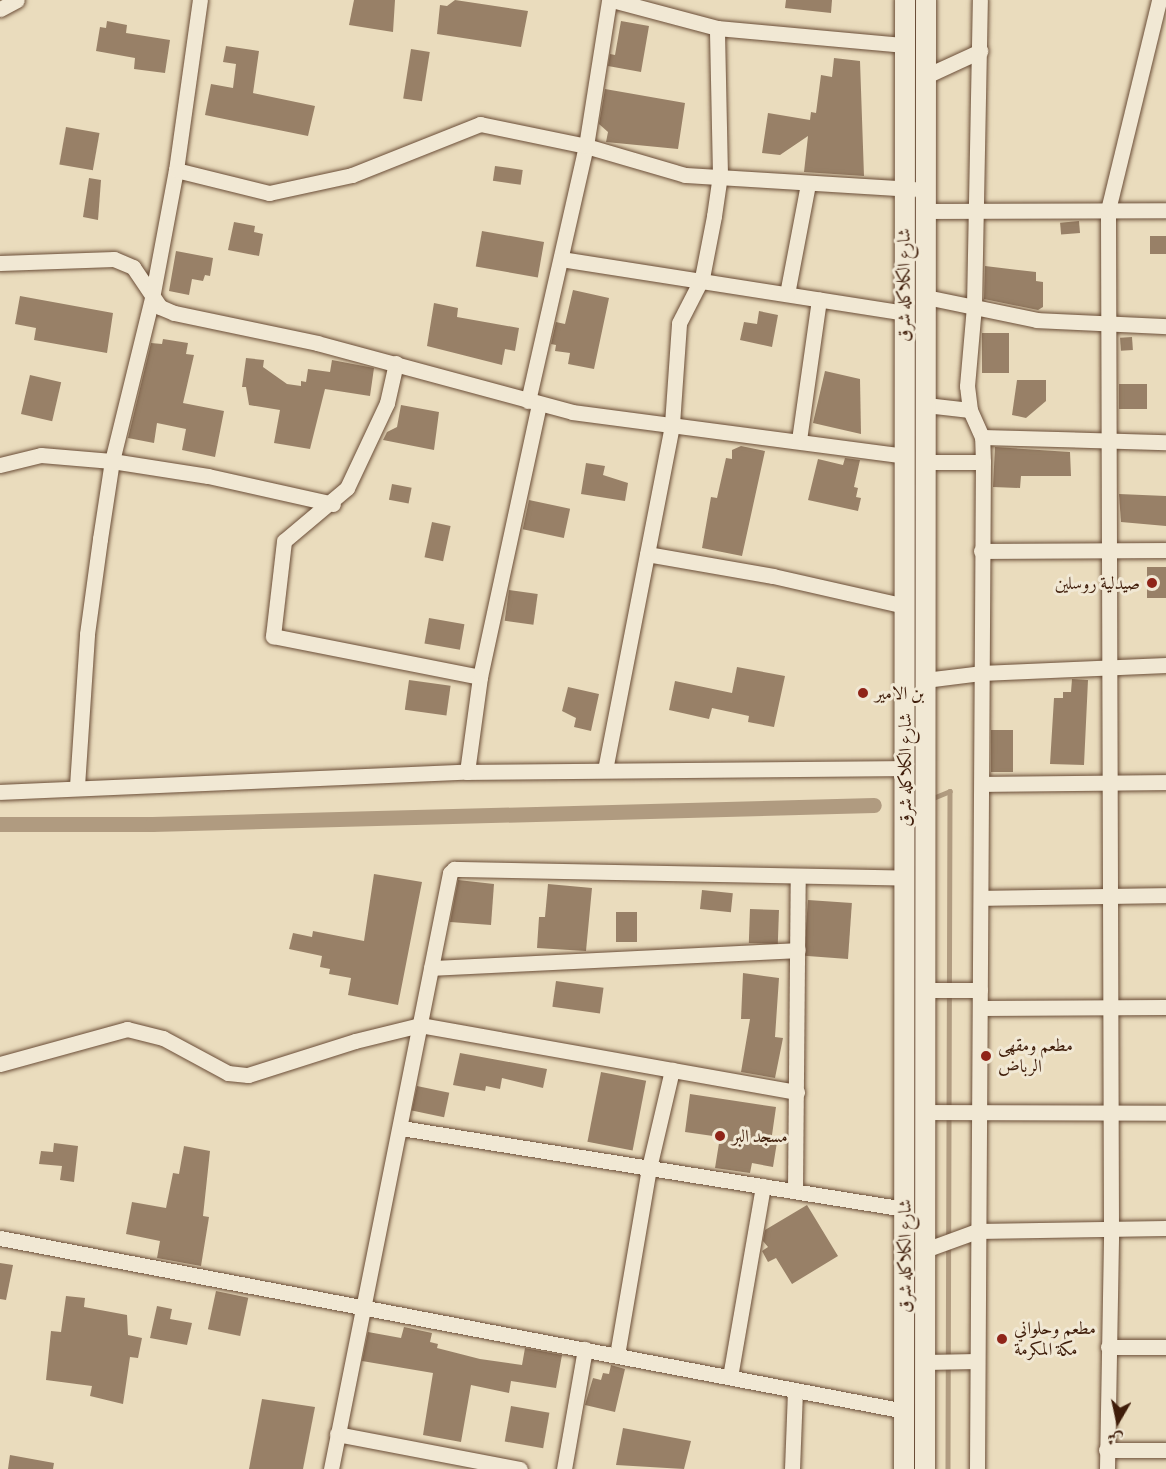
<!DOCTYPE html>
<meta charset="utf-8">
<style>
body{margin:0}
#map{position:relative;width:1166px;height:1469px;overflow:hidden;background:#eadcbd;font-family:Alegreya,Amiri,serif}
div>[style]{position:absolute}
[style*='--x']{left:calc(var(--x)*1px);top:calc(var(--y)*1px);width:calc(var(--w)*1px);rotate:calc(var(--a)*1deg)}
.stream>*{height:4.5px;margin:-2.25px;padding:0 2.25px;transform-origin:2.25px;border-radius:2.25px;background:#b09b80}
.canal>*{height:15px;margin:-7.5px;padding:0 7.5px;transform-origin:7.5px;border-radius:7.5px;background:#b09b80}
.building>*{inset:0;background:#988067;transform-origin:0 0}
.roads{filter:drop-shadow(0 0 2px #6a4d37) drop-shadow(0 0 2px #6a4d37)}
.minor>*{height:15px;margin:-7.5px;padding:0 7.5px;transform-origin:7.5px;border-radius:7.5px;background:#f1e8d4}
.tertiary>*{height:20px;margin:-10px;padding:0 10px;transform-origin:10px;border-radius:10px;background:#f1e8d4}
.dots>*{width:16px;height:16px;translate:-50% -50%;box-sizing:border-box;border:3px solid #f1e8d4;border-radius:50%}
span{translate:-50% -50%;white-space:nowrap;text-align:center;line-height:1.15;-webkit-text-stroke:6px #f1e8d4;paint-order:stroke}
.street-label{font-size:18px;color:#3f1d0a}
.poi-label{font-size:18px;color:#3f1d0a}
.right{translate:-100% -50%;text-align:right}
.left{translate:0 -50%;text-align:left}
.north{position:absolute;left:1088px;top:1391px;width:60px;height:60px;-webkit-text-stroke:4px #f1e8d4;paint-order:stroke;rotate:189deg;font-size:16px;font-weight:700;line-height:24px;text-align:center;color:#3f1d0a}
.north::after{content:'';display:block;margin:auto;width:21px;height:27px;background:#3f1d0a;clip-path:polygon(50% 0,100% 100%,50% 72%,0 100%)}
</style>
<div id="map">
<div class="stream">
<i style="--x:933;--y:798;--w:18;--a:-22"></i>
<i style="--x:950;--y:791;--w:678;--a:90.17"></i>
</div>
<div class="canal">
<i style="--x:0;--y:824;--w:152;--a:0"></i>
<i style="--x:152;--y:824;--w:722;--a:-1.51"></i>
</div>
<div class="building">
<i style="clip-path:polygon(354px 0,395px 0,393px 32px,349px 25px)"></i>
<i style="clip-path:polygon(455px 0,528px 11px,521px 47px,437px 34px,440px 5px,447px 6px)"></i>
<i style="clip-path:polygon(786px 0,832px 0,831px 13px,785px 8px)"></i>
<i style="clip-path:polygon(107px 21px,127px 25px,126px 33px,170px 40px,165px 73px,134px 69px,135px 58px,96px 51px,100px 27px,106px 28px)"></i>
<i style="clip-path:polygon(621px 21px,649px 26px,641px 72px,608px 66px,610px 54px,615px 55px)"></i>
<i style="clip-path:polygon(226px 46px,259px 51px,253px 93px,315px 106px,308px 136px,205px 115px,211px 84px,233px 88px,236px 64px,223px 62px)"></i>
<i style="left:411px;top:49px;width:19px;height:50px;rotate:9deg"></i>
<i style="clip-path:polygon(834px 58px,860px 61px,864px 176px,804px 172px,808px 136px,780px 155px,762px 153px,768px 113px,810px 120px,811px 112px,816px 113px,821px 75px,832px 77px)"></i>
<i style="clip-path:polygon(605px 89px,685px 103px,678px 149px,606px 142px,608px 132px,599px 124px)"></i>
<i style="left:66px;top:127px;width:34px;height:38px;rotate:10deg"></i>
<i style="left:495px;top:166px;width:28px;height:15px;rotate:8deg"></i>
<i style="clip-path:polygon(89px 178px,101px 180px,98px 220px,83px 217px)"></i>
<i style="left:1079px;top:221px;width:12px;height:19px;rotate:85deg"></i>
<i style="clip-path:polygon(234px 222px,255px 226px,254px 232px,263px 234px,259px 256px,228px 250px)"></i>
<i style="left:482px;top:231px;width:63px;height:36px;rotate:10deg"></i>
<i style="left:1150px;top:236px;width:16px;height:18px"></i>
<i style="clip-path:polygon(176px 251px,213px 258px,210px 276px,205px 275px,203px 281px,192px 279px,189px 295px,169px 291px)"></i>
<i style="clip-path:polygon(985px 266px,1036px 272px,1036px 281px,1043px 282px,1043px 307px,1038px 310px,984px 299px)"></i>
<i style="clip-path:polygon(573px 290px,609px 298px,594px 369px,568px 364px,570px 353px,555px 351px,556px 345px,551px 344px,556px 322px,565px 324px)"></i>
<i style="clip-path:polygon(20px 296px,113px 313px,107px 353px,34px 340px,36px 328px,15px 324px)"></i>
<i style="clip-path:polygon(434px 303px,458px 308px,457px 317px,519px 328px,515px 351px,505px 349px,502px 365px,427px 346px)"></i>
<i style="clip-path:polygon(759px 311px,778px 315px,772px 347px,740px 340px,744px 322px,757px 324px)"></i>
<i style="left:982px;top:333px;width:27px;height:40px"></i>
<i style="left:1132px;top:337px;width:13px;height:12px;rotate:86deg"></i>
<i style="clip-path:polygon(163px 339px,188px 343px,186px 354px,194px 355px,183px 403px,224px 411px,215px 457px,182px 450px,186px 429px,157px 423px,154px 443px,128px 438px,151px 343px,162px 344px)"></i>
<i style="clip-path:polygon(246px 358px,264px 360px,263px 367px,287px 384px,301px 386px,301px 381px,306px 382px,308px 369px,330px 372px,332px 360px,374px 368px,370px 396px,325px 389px,310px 449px,274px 443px,280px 410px,249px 405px,246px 387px,242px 387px)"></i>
<i style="clip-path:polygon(825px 371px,860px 379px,861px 434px,813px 423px)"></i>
<i style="left:30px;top:375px;width:32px;height:40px;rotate:13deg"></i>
<i style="clip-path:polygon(1017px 380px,1046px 380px,1046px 401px,1026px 418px,1012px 415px)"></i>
<i style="left:1119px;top:384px;width:28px;height:25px"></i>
<i style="clip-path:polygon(401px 405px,439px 412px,434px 450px,383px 440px,387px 432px,397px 427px)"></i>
<i style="clip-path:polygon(741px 446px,765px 451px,742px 556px,702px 548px,711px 497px,717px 498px,726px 458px,732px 459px,732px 450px)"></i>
<i style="clip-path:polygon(995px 447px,1070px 452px,1071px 476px,1021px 476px,1020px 488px,993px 487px)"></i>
<i style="clip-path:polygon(845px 458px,860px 460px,854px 487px,858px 488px,856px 497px,861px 498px,858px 511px,808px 500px,818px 459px,843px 465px)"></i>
<i style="clip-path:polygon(586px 463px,605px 466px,603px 475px,628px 483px,625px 501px,581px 494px)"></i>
<i style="left:392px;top:484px;width:20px;height:16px;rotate:11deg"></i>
<i style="clip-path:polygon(1119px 494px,1166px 496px,1166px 526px,1121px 522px)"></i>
<i style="left:529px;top:500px;width:42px;height:30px;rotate:12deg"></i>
<i style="left:432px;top:522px;width:19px;height:36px;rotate:12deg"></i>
<i style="left:1147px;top:567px;width:19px;height:31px"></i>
<i style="left:509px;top:590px;width:29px;height:31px;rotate:8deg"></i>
<i style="left:429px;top:618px;width:36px;height:26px;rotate:10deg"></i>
<i style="clip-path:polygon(737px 667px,785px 676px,774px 727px,748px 722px,749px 716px,712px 708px,709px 719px,669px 710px,675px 681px,732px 693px)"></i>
<i style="clip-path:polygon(1072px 679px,1088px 680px,1084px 765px,1050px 764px,1054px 698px,1063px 698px,1063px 692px,1071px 692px)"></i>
<i style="left:409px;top:680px;width:42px;height:30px;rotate:8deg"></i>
<i style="clip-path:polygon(568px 687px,599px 694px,591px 731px,574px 727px,576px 718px,562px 711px)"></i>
<i style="left:991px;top:730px;width:22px;height:42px"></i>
<i style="clip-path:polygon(374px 874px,422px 882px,398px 1005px,348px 995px,351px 978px,329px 974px,330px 969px,320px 967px,322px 956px,289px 949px,293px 933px,312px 937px,313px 931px,364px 941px)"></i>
<i style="clip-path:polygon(458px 880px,494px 884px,491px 925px,450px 922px)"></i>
<i style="clip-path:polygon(548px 884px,592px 888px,586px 951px,537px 948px,539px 917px,545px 917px)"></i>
<i style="left:702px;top:890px;width:31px;height:19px;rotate:6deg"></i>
<i style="left:808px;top:900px;width:44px;height:56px;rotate:4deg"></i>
<i style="left:750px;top:909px;width:29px;height:34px;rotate:2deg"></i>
<i style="left:616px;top:912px;width:21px;height:30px"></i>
<i style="clip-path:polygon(743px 973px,779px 978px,775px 1037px,783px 1038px,775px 1078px,741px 1072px,750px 1019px,741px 1019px)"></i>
<i style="left:556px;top:981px;width:48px;height:26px;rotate:8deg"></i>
<i style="clip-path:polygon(460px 1053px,547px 1069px,543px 1088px,502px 1078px,500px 1089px,486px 1086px,485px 1091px,453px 1085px)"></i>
<i style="left:601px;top:1072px;width:46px;height:71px;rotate:11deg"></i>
<i style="left:417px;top:1086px;width:33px;height:25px;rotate:12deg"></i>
<i style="clip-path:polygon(690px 1094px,776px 1107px,771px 1142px,777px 1142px,773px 1167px,752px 1163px,750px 1173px,715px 1168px,720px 1137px,685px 1132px)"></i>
<i style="clip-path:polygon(54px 1143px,78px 1146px,74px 1182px,60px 1180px,62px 1166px,39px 1164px,41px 1151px,53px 1152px)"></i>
<i style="clip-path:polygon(184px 1146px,210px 1151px,203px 1216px,209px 1217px,201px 1266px,157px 1258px,160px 1241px,126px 1234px,132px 1202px,166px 1208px,173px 1173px,179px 1174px)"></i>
<i style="clip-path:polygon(807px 1205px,838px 1256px,792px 1284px,776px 1258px,768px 1262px,762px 1251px,768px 1247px,763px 1241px,765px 1230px)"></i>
<i style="clip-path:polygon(0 1263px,13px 1265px,6px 1300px,0 1299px)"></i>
<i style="left:216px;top:1291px;width:33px;height:39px;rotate:12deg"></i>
<i style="clip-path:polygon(66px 1296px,85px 1298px,84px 1307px,127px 1315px,128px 1335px,142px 1338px,138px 1358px,130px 1357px,123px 1404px,90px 1396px,92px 1386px,46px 1380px,51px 1331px,61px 1332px)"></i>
<i style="clip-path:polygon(157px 1306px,172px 1309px,170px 1319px,192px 1323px,187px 1345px,150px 1338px)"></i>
<i style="clip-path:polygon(404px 1327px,432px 1333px,430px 1342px,438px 1344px,437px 1348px,480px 1359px,522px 1365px,525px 1348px,562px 1355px,556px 1388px,511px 1381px,509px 1393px,471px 1385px,461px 1442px,423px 1435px,433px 1373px,362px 1361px,368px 1332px,401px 1338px)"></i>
<i style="clip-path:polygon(611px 1365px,625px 1369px,615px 1412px,585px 1405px,593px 1378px,601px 1380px,603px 1373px,609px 1374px)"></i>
<i style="clip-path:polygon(262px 1399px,315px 1407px,303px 1469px,249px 1469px)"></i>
<i style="left:511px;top:1406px;width:39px;height:36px;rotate:10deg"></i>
<i style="clip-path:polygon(623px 1428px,691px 1441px,684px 1469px,616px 1465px)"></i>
<i style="clip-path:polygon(10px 1455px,54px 1463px,53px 1469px,8px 1469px)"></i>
</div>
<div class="roads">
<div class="minor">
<i style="--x:612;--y:0;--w:109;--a:14.9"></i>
<i style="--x:717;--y:28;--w:189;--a:5.2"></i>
<i style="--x:0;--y:9;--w:19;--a:-28"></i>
<i style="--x:926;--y:76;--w:60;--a:-24.8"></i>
<i style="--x:176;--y:170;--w:96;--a:13.9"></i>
<i style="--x:269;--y:193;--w:85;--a:-12.2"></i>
<i style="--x:352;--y:175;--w:138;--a:-21.7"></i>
<i style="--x:480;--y:124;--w:108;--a:11.7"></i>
<i style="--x:586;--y:146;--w:103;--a:16.3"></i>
<i style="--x:685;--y:175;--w:229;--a:3.5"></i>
<i style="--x:926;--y:211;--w:240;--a:-0.2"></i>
<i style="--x:561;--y:259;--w:348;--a:8.9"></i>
<i style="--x:0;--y:263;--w:114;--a:-2"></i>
<i style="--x:114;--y:259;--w:21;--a:23"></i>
<i style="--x:133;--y:267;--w:48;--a:56"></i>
<i style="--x:160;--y:307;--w:15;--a:23"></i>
<i style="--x:174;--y:313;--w:146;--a:11.8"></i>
<i style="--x:317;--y:343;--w:264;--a:15.1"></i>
<i style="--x:572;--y:412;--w:336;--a:7.5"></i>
<i style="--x:787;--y:294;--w:112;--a:-79.2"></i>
<i style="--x:926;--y:297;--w:113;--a:11.7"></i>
<i style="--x:1037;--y:320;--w:129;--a:2.7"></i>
<i style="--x:396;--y:363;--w:41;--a:102.7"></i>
<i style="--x:387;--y:403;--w:94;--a:115.2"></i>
<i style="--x:347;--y:488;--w:82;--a:139.9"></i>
<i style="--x:284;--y:541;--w:96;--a:96.6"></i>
<i style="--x:273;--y:636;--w:211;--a:11.2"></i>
<i style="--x:528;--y:401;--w:262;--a:-77.2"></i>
<i style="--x:586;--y:146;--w:148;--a:-81"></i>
<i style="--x:926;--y:405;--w:44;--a:6.5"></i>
<i style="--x:982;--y:437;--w:184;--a:1.6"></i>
<i style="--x:799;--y:440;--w:142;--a:-81.9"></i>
<i style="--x:926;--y:462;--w:57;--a:0"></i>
<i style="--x:0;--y:465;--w:42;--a:-13.7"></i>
<i style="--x:41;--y:455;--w:71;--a:4.8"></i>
<i style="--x:112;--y:461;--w:97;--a:8.9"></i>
<i style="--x:208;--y:476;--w:128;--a:12.6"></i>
<i style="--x:981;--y:551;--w:185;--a:-0.3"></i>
<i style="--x:647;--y:554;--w:128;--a:9.9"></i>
<i style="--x:773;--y:576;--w:135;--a:12.8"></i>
<i style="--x:925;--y:680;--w:56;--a:-7.1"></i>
<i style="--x:981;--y:673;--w:185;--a:-2.5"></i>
<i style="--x:605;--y:770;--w:352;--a:-79"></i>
<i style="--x:672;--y:424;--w:101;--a:-86"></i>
<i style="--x:679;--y:323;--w:51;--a:-62.9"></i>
<i style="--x:702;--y:278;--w:63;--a:-79"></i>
<i style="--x:714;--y:216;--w:41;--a:-81.7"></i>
<i style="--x:720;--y:175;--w:147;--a:-91.2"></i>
<i style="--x:467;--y:772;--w:96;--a:-82.2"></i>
<i style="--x:480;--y:677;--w:279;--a:-77.8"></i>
<i style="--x:982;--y:784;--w:184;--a:-0.6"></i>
<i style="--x:77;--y:786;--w:152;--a:-86.2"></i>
<i style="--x:87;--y:634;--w:96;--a:-82.2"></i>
<i style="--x:100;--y:539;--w:79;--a:-81.3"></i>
<i style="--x:112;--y:461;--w:168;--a:-76.2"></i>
<i style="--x:152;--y:298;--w:130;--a:-79.4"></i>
<i style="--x:176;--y:170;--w:172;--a:-82"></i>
<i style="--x:0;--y:792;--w:467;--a:-2.5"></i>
<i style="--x:467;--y:772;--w:438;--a:-0.5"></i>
<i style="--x:981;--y:898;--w:185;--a:-0.9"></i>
<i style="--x:431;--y:968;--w:367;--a:-2.8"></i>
<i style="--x:925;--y:990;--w:55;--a:0"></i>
<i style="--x:980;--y:1008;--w:186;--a:-0.3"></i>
<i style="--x:0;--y:1064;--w:132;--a:-15.4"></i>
<i style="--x:127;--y:1029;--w:37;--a:14"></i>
<i style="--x:163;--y:1038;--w:74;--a:28.3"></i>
<i style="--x:228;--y:1073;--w:20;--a:6"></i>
<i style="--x:248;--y:1075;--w:112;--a:-17.6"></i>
<i style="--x:355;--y:1041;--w:67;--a:-13.8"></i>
<i style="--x:420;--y:1025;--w:383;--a:10.1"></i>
<i style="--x:925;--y:1112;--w:241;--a:0.2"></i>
<i style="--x:401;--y:1128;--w:510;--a:9.13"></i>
<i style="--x:795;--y:1191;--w:315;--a:-89.5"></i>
<i style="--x:0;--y:1238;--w:921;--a:10.82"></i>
<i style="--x:925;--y:1250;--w:55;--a:-20.1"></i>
<i style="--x:977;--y:1231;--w:189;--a:-0.9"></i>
<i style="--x:1108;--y:1347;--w:58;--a:0"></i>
<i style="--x:617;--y:1355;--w:190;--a:-80.3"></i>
<i style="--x:649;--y:1168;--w:101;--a:-76.8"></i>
<i style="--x:925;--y:1362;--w:52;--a:-1.1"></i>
<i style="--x:730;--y:1377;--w:194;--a:-80.2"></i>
<i style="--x:337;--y:1434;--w:186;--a:10.8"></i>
<i style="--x:1106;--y:1450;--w:60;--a:0"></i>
<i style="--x:331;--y:1469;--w:608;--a:-78.71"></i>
<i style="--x:450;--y:873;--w:6;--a:-45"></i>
<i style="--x:454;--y:869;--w:451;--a:1.1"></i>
<i style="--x:564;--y:1469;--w:122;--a:-80.1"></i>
<i style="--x:792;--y:1469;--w:79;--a:-87.8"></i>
<i style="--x:977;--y:1469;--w:1007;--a:-89.66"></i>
<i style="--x:983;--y:462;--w:25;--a:-92"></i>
<i style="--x:982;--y:437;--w:30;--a:-114"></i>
<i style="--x:970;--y:410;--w:24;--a:-97"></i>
<i style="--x:967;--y:386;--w:80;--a:-85"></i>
<i style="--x:974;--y:306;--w:306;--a:-88.9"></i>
<i style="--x:1107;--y:1469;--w:241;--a:-89"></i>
<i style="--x:1111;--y:1228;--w:1018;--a:-90.17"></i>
<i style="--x:1108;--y:210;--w:216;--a:-76.3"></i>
</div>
<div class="tertiary">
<i style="--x:904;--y:1469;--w:1469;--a:-89.96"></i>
<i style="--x:925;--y:1469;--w:1469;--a:-89.96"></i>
</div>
</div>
<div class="dots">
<i style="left:1152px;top:583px;background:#8f2418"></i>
<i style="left:863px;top:693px;background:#8f2418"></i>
<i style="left:986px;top:1056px;background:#8f2418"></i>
<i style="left:720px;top:1136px;background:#8f2418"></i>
<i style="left:1002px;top:1339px;background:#8f2418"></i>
</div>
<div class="street-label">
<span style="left:904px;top:285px;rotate:-90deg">شارع الكلاكله شرق</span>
<span style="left:905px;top:770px;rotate:-90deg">شارع الكلاكله شرق</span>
<span style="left:905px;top:1256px;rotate:-90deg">شارع الكلاكله شرق</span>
</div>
<div class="poi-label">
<span class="right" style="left:1140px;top:583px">صيدلية روسلين</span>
<span class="left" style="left:875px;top:693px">بن الامير</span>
<span class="left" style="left:998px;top:1056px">مطعم ومقهى<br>الرباض</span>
<span class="left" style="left:732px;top:1136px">مسجد البر</span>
<span class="left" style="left:1014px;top:1339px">مطعم وحلواني<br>مكة المكرمة</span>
</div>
<div class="north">ش</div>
</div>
